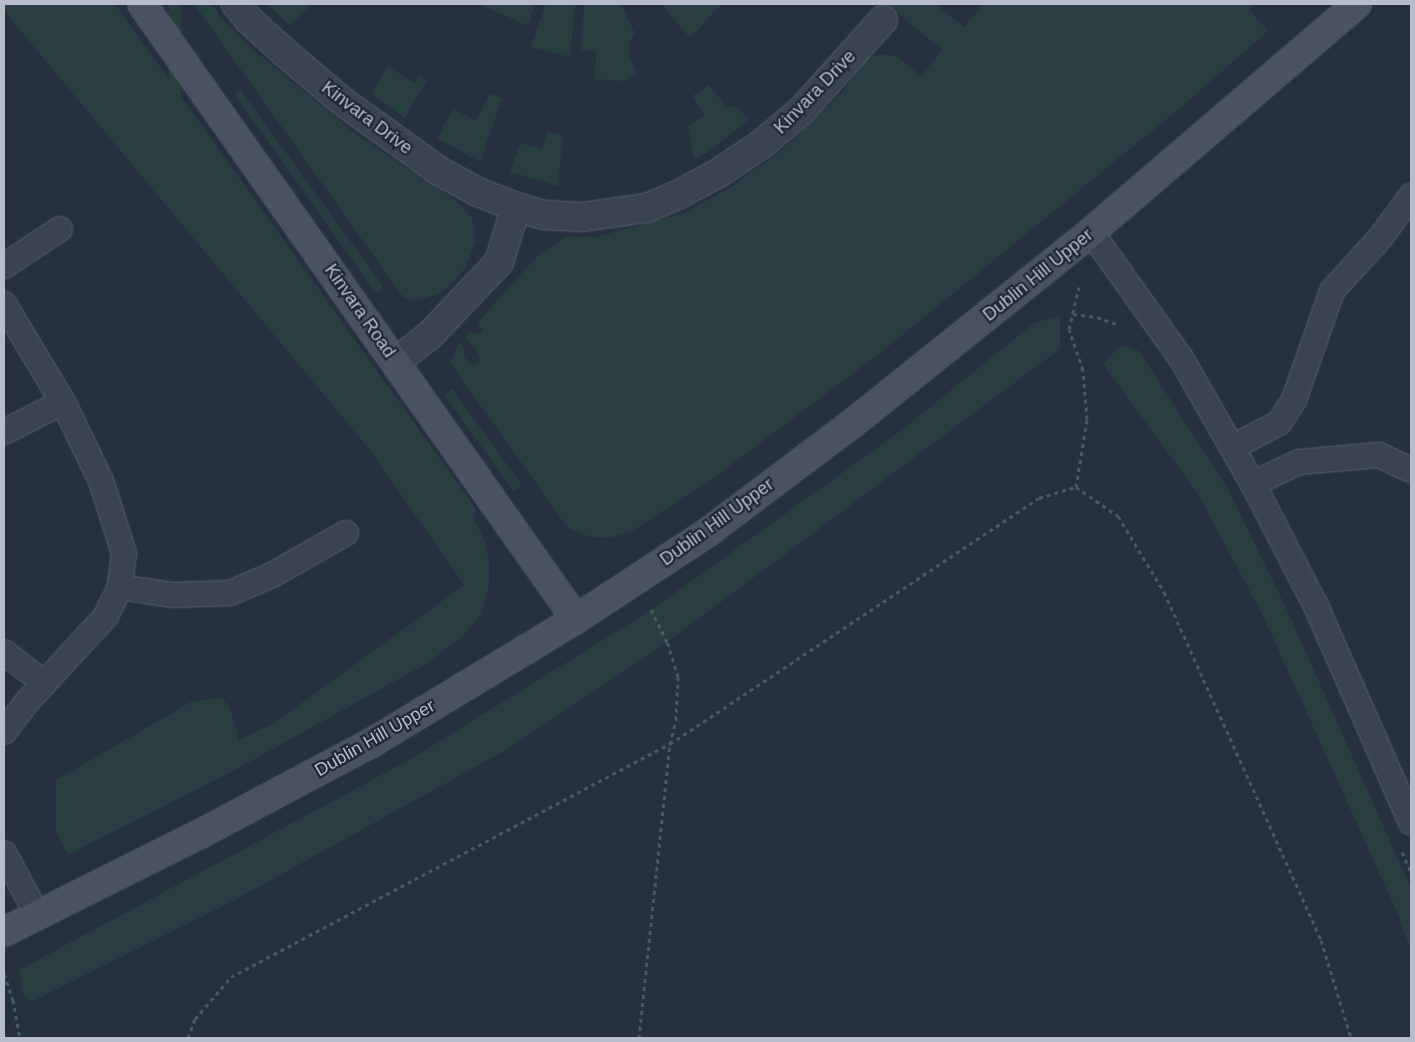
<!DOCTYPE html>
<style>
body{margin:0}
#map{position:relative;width:1415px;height:1042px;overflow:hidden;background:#263140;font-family:Arial,sans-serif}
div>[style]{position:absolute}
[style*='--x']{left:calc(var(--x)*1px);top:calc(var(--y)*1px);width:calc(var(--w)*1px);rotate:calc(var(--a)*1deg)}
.green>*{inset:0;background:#283e41;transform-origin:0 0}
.path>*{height:3px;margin-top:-1.5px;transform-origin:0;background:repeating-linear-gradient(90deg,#465b5d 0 4px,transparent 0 8px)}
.roads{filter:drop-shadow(0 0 1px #58616d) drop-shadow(0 0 1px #58616d)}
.lane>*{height:24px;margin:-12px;padding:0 12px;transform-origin:12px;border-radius:12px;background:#3a4350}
.street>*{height:28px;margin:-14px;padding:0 14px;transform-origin:14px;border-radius:14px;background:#3a4350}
.secondary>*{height:28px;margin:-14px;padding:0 14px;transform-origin:14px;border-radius:14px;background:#485262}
span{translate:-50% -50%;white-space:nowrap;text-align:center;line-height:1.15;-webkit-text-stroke:4.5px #1f2835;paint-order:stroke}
.street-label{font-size:18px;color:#b7beca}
.frame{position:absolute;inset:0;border:5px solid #b7beca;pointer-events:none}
</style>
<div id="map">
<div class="green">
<i style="clip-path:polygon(4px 4px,115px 4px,476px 509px,473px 517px,484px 539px,489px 561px,489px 585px,481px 615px,462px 637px,426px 664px,231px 772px,68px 855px,56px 831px,56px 780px,191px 702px,221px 697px,230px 708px,239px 740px,274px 723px,464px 585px,369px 449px,4px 11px)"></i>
<i style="left:169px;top:4px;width:12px;height:92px"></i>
<i style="clip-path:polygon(194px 4px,212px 4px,220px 16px,249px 46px,357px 135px,455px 200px,472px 217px,476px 242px,465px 268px,453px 282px,439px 294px,414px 301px,403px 297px)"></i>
<i style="clip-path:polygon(267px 4px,311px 4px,290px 26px)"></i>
<i style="clip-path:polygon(480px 4px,535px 4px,528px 26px)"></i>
<i style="clip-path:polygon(546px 4px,575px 4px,570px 57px,531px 47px)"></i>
<i style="clip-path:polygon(585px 4px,621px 4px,635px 34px,628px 44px,629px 55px,637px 73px,625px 81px,595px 79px,596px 51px,580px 50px)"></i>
<i style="clip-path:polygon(661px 4px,722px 4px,690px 38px)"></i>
<i style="clip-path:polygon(887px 4px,935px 4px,964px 27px,984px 4px,1255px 4px,1249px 10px,1268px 31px,1179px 109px,889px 346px,712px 479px,631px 532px,608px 538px,587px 536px,568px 528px,450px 363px,459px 343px,464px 346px,464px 356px,469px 363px,475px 364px,480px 361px,476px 349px,465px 337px,470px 331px,479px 334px,483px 330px,477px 323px,539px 254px,566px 237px,596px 237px,684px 213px,731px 187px,782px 150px,841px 93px,868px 57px,882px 54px,898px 57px,921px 76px,942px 50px)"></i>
<i style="clip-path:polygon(388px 66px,414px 83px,420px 75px,427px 80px,405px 118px,371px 94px)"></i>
<i style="clip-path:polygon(709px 85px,727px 107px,736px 106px,749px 120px,709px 151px,694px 159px,688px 127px,705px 115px,692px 96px)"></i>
<i style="clip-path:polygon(240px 89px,383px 286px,381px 291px,375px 292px,234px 94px)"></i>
<i style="clip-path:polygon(490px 94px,502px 98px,480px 162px,437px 138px,453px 109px,476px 121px)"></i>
<i style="clip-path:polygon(547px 132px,563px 135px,558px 186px,510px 172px,520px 143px,542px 149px)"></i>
<i style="clip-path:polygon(1060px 316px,1060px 349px,667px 642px,504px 751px,233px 901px,31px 1002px,23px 995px,19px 970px,411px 759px,651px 610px,899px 432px,1034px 323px)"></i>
<i style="clip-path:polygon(1121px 345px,1139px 351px,1227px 487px,1287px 610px,1411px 888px,1411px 952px,1400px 919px,1264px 618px,1198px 494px,1103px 364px)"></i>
<i style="left:452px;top:389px;width:119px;height:10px;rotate:54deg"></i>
</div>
<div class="path">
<i style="--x:1073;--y:314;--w:24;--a:7"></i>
<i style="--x:1097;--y:317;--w:20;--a:20"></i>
<i style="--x:1076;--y:487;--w:69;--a:-80.8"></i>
<i style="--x:1087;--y:419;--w:49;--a:-94.7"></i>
<i style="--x:1083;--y:370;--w:43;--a:-108.9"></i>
<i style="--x:1069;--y:329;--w:43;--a:-76.6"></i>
<i style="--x:1402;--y:852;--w:22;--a:66"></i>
<i style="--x:4;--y:974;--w:28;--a:71"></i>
<i style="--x:13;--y:1000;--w:39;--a:80"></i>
<i style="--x:188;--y:1038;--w:20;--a:-70"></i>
<i style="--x:195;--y:1019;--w:55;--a:-49.4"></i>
<i style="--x:231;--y:977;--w:497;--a:-28"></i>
<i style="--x:670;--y:744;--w:443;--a:-33.7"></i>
<i style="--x:1039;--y:498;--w:39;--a:-17"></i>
<i style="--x:1076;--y:487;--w:51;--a:34.6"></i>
<i style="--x:1118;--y:516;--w:89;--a:58.8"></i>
<i style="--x:1164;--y:592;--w:382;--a:65.7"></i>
<i style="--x:1321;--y:940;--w:102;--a:73"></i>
<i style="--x:639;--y:1038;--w:296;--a:-84"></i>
<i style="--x:670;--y:744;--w:25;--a:-76"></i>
<i style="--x:676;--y:720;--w:43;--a:-87.3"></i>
<i style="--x:678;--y:677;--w:37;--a:-107"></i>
<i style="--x:667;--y:642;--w:37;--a:-116"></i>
</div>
<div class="roads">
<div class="lane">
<i style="--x:1091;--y:232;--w:155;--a:54.5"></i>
<i style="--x:1181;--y:358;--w:145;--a:60.3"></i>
<i style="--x:1253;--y:484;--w:137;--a:62.7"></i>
<i style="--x:1316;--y:606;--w:236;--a:66.3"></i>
<i style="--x:4;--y:266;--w:67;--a:-33.5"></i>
<i style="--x:4;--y:304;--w:114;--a:59"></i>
<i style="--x:63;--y:402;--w:88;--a:64.3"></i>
<i style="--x:101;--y:481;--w:76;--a:72.3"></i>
<i style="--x:124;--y:553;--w:34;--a:97"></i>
<i style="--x:120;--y:587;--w:32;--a:116"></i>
<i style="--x:106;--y:616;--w:118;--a:132.6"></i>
<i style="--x:26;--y:703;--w:36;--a:127"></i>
<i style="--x:4;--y:432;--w:66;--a:-27"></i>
<i style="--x:1233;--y:447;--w:52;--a:-27.6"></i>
<i style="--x:1279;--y:423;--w:27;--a:-57"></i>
<i style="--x:1294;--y:400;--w:115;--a:-70.8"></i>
<i style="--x:1332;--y:291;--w:73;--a:-47.8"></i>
<i style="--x:1381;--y:237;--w:51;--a:-53.8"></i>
<i style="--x:1253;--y:484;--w:51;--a:-25.6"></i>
<i style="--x:1299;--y:462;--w:80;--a:-5"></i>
<i style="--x:1379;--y:455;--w:35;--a:25"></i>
<i style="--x:120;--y:587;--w:54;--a:8.6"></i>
<i style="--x:173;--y:595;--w:57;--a:-2"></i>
<i style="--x:230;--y:593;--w:46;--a:-23.2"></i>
<i style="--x:272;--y:575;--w:85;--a:-29.6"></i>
<i style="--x:4;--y:652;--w:51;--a:37.8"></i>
<i style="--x:4;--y:853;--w:72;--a:61.6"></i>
</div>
<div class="street">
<i style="--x:236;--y:4;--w:19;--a:51"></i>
<i style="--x:248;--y:19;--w:47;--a:42.4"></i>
<i style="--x:283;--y:51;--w:77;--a:40.3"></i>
<i style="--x:342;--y:101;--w:120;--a:35.8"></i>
<i style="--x:439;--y:171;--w:44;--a:28.3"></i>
<i style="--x:478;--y:192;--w:41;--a:21.5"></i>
<i style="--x:516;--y:207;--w:29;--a:16"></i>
<i style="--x:544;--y:215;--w:38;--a:3"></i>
<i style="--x:582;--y:217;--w:66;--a:-7.9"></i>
<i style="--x:647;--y:208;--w:34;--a:-23"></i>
<i style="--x:678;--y:195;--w:48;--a:-28.7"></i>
<i style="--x:720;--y:172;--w:50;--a:-33.7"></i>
<i style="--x:762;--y:144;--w:52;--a:-40.4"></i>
<i style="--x:802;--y:110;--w:121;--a:-48"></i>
<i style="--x:396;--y:362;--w:45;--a:-38.7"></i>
<i style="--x:431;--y:334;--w:99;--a:-46.6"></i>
<i style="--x:499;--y:262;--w:58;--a:-72.8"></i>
</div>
<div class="secondary">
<i style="--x:142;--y:4;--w:753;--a:54.79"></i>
<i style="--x:4;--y:932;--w:219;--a:-26.6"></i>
<i style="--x:200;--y:834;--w:196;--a:-28"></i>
<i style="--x:373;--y:742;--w:237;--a:-31.2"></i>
<i style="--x:576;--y:619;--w:157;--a:-33.3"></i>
<i style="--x:707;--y:533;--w:183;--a:-37"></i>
<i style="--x:853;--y:423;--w:305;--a:-38.7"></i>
<i style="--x:1091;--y:232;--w:350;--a:-40.6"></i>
</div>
</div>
<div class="street-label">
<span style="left:815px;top:92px;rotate:-46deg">Kinvara Drive</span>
<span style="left:367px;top:118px;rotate:37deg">Kinvara Drive</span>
<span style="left:1038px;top:275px;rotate:-39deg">Dublin Hill Upper</span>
<span style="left:360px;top:311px;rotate:55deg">Kinvara Road</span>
<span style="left:717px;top:522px;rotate:-36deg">Dublin Hill Upper</span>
<span style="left:375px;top:738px;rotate:-30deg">Dublin Hill Upper</span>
</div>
<div class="frame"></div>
</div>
